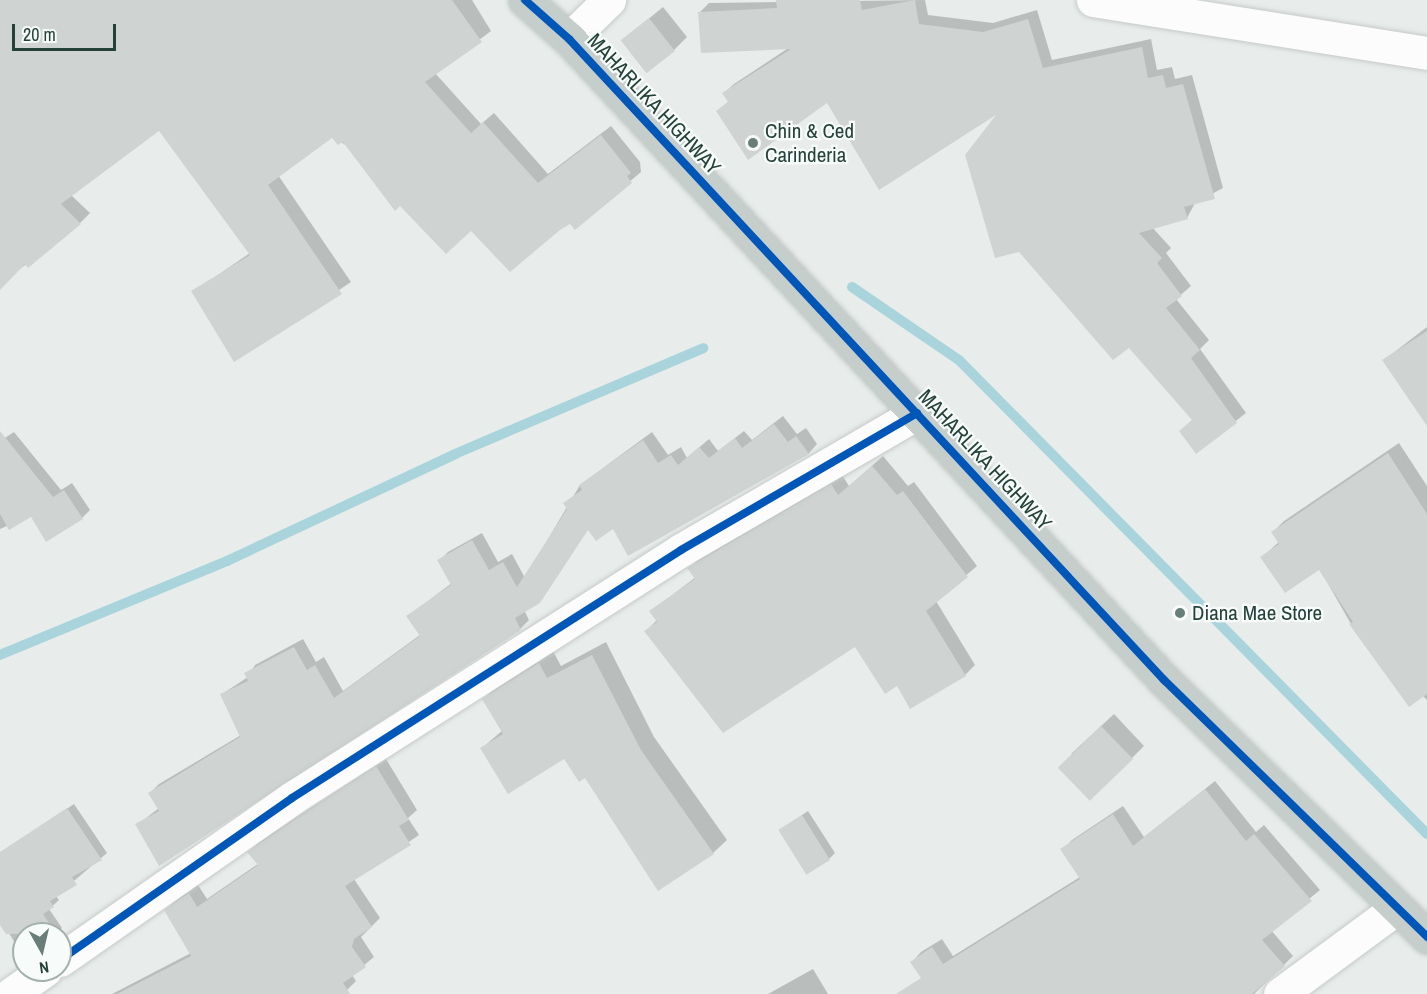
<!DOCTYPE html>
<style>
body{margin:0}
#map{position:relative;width:1427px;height:994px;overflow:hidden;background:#e8edeb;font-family:"Archivo Narrow",sans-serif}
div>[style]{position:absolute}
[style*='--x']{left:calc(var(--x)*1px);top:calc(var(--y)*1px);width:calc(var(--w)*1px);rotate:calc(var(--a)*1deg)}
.shadow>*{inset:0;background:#0003}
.stream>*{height:10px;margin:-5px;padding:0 5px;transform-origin:5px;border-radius:5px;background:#a9d4db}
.building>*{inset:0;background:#cfd4d2;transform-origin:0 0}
.roads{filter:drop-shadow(0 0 2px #c5cac8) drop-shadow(0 0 2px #c5cac8)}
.minor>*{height:33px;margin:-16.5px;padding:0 16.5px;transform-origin:16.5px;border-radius:16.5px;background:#fcfcfc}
.tertiary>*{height:33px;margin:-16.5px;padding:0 16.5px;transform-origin:16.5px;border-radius:16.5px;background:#fcfcfc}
.trunk>*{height:33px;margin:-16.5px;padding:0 16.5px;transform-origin:16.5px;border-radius:16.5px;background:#c6cecc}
.cycleway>*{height:8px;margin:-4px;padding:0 4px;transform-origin:4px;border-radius:4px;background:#0057b8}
.dots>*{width:16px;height:16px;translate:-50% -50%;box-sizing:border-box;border:3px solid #f7fbf9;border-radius:50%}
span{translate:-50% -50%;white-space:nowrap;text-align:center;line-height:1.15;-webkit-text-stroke:4.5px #f7fbf9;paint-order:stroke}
.street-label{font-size:21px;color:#24423a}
.poi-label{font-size:21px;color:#24423a}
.left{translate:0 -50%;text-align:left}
.north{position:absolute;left:12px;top:922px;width:60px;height:60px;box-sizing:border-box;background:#f7fbf9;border:2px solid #a3b1ad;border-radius:50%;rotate:172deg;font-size:16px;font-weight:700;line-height:24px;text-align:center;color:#24423a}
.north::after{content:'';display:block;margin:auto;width:21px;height:27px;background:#697e78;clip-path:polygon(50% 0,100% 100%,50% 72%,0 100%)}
.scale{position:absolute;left:12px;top:24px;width:104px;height:27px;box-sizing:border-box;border:3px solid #24423a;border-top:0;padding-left:8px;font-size:18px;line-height:21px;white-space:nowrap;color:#24423a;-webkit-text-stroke:4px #f7fbf9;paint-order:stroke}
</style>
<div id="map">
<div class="shadow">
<i style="clip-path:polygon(0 0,472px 0,491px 31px,435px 73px,481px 124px,494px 113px,548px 174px,611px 126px,640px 162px,641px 172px,575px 228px,570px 222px,471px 229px,332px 136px,278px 175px,351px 282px,235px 360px,193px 292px,250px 253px,159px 129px,71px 195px,90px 213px,80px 223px,12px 275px,0 263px)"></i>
<i style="clip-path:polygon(925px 0,928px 15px,993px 23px,1037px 10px,1052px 60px,1151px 39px,1157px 70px,1172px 67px,1175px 79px,1192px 75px,1223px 188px,1195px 203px,1187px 218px,1152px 227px,1171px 248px,1166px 253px,1191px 286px,1176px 299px,1209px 340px,1200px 349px,1246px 413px,1196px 452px,1181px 431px,1193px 419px,1002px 111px,828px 100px,718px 111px,729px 101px,724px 93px,734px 84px,790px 47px,700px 12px,709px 3px)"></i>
<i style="clip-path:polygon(663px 7px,687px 37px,674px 50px,623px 40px)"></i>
<i style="clip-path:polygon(1427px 327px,1427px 398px,1384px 360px)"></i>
<i style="clip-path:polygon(783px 416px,797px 434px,806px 428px,817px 444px,809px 453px,628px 554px,613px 527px,591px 523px,524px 610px,529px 620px,520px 629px,137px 825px,159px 808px,150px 793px,159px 784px,241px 735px,222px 694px,248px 677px,255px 665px,303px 639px,316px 662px,324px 657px,343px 691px,420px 635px,408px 616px,452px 583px,439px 561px,448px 552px,482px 533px,498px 562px,512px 554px,525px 578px,580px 485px,652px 432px,668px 455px,681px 447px,687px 458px,709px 439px,718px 451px,744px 431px,752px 440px)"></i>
<i style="clip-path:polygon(14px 432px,61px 490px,72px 483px,90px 510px,82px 518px,32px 515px,0 529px,0 441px)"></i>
<i style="clip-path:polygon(1399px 443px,1427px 486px,1427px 700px,1351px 624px,1319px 568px,1262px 557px,1279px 542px,1273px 532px,1284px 521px)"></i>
<i style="clip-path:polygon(883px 456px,908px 486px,914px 482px,977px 566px,936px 601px,975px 665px,965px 675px,897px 684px,856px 644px,646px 631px,657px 620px,651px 611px,696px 577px,689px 569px,699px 559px,842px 475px,849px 486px)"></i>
<i style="clip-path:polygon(606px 642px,654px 737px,727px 840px,713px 853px,564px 757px,482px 748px,503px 730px,484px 699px,497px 686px,553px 651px,561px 666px)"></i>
<i style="clip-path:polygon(1114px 714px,1144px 746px,1132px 758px,1071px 754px)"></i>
<i style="clip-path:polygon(386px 759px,417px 810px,408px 818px,419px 835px,354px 879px,380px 918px,361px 937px,374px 957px,352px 975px,356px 981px,347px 990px,339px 994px,112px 994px,191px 953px,166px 911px,174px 902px,198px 885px,207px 899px,258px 864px,249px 852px,258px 843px)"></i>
<i style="clip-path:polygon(1215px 781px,1256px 832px,1264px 825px,1320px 890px,1271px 930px,1293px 956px,1254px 994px,912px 994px,925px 982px,912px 962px,921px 952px,942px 939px,953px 956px,1080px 877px,1062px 850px,1072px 840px,1123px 806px,1144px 837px)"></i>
<i style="clip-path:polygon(74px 804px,107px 853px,56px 896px,59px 900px,49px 909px,62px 928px,55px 934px,24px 934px,22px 955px,0 918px,0 894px,22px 839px)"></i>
<i style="clip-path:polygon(808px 811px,835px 853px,829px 859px,780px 830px)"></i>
<i style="clip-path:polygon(813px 969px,828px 994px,768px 994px)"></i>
</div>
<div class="stream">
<i style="--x:852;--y:287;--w:130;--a:34.3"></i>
<i style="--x:959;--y:360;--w:666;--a:45.36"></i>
<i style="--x:0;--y:655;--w:246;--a:-22.5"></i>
<i style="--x:227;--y:561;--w:252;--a:-25.1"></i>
<i style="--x:455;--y:454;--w:270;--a:-23.1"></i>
</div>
<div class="building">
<i style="clip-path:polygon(0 0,452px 0,482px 42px,425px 82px,471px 133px,483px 122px,538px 183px,601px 135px,631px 173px,627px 176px,632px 183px,575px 230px,570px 224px,560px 230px,510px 272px,471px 231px,446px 254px,400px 206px,395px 211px,343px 142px,338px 145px,332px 138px,268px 185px,342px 294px,234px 362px,191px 291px,250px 255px,159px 131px,61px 204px,81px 224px,28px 268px,25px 264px,0 290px)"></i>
<i style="clip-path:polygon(776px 0,860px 0,862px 10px,915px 0,919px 24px,983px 32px,1028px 19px,1043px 68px,1142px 47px,1148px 78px,1163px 75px,1166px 88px,1183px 84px,1215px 199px,1184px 207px,1188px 219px,1139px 233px,1162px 258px,1157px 263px,1182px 296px,1166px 308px,1200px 350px,1191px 358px,1237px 423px,1196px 454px,1179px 431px,1192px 420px,1129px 348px,1113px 360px,1019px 252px,995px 258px,965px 155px,996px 115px,879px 190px,827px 103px,748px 160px,716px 111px,728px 102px,722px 93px,791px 49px,701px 53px,698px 12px,777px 8px)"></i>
<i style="left:649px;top:18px;width:42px;height:36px;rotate:52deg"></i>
<i style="clip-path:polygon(1427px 331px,1427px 426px,1382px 360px)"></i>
<i style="clip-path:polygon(774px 424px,788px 442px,796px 436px,809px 454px,628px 556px,613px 529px,596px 541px,588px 530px,540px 603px,515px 618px,521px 630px,159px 866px,135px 824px,159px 811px,148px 793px,240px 737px,220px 694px,248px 681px,244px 673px,294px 647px,307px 670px,315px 665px,334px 698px,420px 636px,406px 616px,451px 585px,437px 560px,472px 540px,489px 570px,503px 562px,517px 587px,567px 509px,563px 503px,582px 490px,579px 485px,643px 440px,658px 463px,671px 455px,678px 465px,699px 447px,709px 458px,735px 438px,742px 448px)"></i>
<i style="clip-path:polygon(0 431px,53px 497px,64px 490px,83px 519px,46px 542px,31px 517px,9px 530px,0 514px)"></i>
<i style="clip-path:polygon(1388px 453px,1427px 514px,1427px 694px,1409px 707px,1349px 624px,1353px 622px,1319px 570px,1285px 593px,1260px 557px,1279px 544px,1271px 532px)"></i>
<i style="clip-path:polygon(872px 466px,897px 495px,903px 491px,968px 577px,926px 611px,966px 676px,910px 709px,897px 686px,885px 694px,855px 647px,723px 733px,644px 631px,657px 622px,649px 611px,695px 579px,687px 568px,831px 484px,838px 495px)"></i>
<i style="clip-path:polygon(592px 655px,641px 750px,714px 854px,658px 891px,585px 778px,579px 782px,564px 759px,508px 794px,480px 748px,503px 734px,482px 699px,539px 663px,547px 678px)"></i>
<i style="left:1101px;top:726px;width:46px;height:60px;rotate:46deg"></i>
<i style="clip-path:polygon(376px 766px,409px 820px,399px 826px,411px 845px,345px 886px,372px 927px,354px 939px,352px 947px,366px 967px,343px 983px,350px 994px,117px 994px,191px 956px,164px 910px,189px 893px,197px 907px,258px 865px,247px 852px)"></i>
<i style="clip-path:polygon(1205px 789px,1246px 841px,1254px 834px,1312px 901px,1262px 940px,1285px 966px,1252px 994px,896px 994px,921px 978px,910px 962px,932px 947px,943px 964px,1080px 879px,1060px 849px,1113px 814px,1133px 846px)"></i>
<i style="clip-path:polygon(67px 808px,102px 860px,72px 877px,77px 885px,50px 901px,54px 907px,43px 914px,56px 934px,6px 934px,0 925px,0 852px)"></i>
<i style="left:802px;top:815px;width:53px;height:28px;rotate:58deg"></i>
</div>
<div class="roads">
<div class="minor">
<i style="--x:60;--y:960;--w:283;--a:-34.9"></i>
<i style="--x:292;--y:798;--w:461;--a:-32.5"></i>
<i style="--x:681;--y:550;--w:273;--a:-30.1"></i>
<i style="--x:11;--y:994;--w:42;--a:-35.2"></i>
<i style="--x:1280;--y:994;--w:142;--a:-36.4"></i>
</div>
<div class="tertiary">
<i style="--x:1093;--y:0;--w:338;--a:9"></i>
<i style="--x:569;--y:39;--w:56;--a:-44.3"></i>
</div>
<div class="trunk">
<i style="--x:525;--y:0;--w:59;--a:41.6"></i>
<i style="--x:569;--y:39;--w:875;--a:47.13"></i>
<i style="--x:1164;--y:680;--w:368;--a:44.3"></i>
</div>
</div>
<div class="cycleway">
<i style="--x:525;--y:0;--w:59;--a:41.6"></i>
<i style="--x:569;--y:39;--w:875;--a:47.13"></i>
<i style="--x:1164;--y:680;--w:368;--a:44.3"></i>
<i style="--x:60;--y:960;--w:283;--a:-34.9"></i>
<i style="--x:292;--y:798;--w:461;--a:-32.5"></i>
<i style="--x:681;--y:550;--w:273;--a:-30.1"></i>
</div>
<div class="dots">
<i style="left:753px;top:143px;background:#697e78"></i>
<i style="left:1180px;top:613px;background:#697e78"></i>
</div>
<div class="street-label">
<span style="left:654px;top:104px;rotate:47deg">MAHARLIKA HIGHWAY</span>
<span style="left:985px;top:460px;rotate:47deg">MAHARLIKA HIGHWAY</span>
</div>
<div class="poi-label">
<span class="left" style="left:765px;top:143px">Chin &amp; Ced<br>Carinderia</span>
<span class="left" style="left:1192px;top:613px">Diana Mae Store</span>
</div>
<div class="north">N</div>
<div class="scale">20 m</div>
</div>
